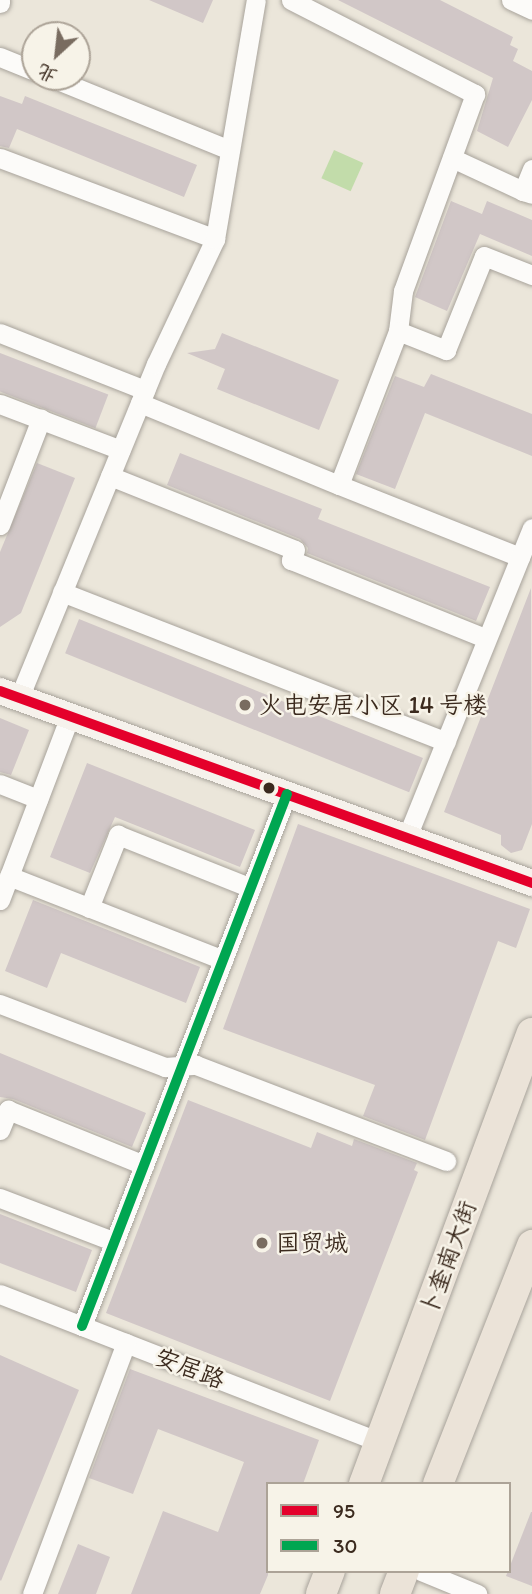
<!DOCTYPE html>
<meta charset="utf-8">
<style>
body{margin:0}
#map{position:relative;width:532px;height:1594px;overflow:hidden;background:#ebe6da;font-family:Itim,"LXGW WenKai TC",sans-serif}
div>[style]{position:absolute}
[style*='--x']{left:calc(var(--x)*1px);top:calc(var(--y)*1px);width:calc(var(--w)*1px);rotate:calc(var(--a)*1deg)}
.green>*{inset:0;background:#c2dcaa;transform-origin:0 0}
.building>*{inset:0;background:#d1c7c7;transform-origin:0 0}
.roads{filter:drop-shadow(0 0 2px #a8a39b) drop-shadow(0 0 2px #a8a39b)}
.street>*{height:19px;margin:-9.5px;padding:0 9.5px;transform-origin:9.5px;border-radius:9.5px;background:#fcfbf9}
.secondary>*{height:26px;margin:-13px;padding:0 13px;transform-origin:13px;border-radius:13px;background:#f6f2ec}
.primary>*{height:30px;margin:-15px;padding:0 15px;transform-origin:15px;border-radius:15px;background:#ebe3d8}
.bus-1>*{height:10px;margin:-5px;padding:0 5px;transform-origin:5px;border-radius:5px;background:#e4002b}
.bus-2>*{height:10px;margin:-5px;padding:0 5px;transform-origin:5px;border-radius:5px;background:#00a651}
.dots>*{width:19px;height:19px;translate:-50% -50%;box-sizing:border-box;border:4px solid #f7f3e8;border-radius:50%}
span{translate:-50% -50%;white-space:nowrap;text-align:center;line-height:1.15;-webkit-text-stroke:5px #f7f3e8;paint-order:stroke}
.poi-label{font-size:24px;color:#3b2a1e}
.left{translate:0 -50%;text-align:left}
.street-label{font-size:24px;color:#3b2a1e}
.legend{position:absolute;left:266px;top:1482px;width:245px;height:91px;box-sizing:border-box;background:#f7f3e8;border:2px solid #aca397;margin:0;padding:9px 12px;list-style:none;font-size:21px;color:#3b2a1e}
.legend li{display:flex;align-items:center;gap:14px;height:35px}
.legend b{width:35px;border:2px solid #aca397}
.north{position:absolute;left:21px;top:21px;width:70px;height:70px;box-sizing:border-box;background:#f7f3e8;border:2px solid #aca397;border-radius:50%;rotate:207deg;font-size:19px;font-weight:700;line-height:28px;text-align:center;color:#3b2a1e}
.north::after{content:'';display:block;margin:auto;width:24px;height:32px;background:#796c60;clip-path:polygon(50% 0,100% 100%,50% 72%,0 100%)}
</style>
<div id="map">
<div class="green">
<i style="left:334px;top:150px;width:32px;height:31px;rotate:24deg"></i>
</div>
<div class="building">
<i style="clip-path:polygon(149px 0,213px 0,203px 23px)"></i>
<i style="clip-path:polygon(338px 0,440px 0,513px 37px,510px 45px,518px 49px,513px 61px,532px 71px,532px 100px,508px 147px,477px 131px,493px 78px)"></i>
<i style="clip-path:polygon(0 96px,22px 104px,25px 96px,197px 165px,184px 197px,17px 129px,9px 148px,0 146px)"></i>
<i style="clip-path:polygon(451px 201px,482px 214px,487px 201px,532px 220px,532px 256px,480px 234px,447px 311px,415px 297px)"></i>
<i style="clip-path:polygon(222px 333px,339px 380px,319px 430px,217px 389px,225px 369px,187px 353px,215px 349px)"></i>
<i style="left:0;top:353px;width:116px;height:36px;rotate:21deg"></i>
<i style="clip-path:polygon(431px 374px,532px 414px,532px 456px,425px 413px,395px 489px,356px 474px,395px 376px,424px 387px)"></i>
<i style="clip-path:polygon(180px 453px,322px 509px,318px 519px,490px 587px,476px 621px,307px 553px,308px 548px,300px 539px,167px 485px)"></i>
<i style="clip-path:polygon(37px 463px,75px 478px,21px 613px,0 627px,0 552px)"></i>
<i style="clip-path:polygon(531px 588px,532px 824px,522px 850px,511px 853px,501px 845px,501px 835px,444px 812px)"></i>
<i style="left:79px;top:619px;width:371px;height:37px;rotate:22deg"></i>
<i style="clip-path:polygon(0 718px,29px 730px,11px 775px,0 772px)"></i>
<i style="clip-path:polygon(87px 763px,255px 830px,240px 867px,115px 817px,90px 873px,50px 857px)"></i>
<i style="clip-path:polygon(298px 824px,530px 909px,516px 948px,498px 941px,425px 1140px,363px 1116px,375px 1085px,223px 1029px)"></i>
<i style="clip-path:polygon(33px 900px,200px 967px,186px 1003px,61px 953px,47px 988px,5px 971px)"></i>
<i style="clip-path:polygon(0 1053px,146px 1113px,132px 1147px,13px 1099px,0 1097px)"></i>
<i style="clip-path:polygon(188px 1100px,311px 1148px,317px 1132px,352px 1146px,354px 1139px,417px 1163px,414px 1170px,418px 1172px,330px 1401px,106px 1313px)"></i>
<i style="clip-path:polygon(0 1214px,92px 1250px,76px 1292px,0 1263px)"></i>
<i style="clip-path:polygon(0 1355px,79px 1390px,1px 1581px,0 1580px)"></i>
<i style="clip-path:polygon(130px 1369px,319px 1440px,303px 1484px,268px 1484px,268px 1575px,260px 1594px,131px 1594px,163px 1511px,218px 1532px,244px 1462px,158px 1429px,133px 1494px,89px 1478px)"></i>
<i style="clip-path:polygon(531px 1512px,532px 1512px,532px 1586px,506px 1576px)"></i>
<i style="clip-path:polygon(78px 1544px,110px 1557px,96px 1594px,58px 1594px)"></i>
</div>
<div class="roads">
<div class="street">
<i style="--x:291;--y:0;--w:207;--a:27.1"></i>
<i style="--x:475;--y:94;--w:210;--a:110.1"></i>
<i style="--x:403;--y:291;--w:40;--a:97.1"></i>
<i style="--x:511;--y:0;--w:23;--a:25"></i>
<i style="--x:0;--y:3;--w:3;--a:-90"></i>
<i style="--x:0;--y:57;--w:38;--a:22"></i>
<i style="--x:50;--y:77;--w:194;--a:22.1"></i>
<i style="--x:0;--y:158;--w:230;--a:20.6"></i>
<i style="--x:452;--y:158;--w:78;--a:24.9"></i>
<i style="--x:532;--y:169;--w:24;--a:112"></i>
<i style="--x:523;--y:191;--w:9;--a:18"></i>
<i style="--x:0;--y:333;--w:156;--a:21.5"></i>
<i style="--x:140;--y:403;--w:215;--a:22.4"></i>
<i style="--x:339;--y:485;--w:165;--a:-69"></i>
<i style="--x:398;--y:331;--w:52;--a:21.6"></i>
<i style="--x:446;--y:350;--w:101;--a:-68"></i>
<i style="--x:484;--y:256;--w:52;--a:21.6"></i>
<i style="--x:0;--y:404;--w:129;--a:20.8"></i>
<i style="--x:110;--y:476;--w:199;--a:21.8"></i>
<i style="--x:295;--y:550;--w:11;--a:112"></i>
<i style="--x:291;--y:560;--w:207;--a:21.9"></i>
<i style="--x:339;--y:485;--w:195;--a:21.7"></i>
<i style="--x:0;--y:525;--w:114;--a:-68.9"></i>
<i style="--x:62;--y:592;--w:412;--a:21.3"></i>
<i style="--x:19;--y:698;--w:361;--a:-67.7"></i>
<i style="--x:156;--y:364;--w:138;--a:-64.7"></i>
<i style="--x:215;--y:239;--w:242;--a:-80.3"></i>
<i style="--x:0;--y:784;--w:41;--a:21.5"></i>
<i style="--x:407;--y:837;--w:333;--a:-68"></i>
<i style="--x:9;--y:876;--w:230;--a:21.4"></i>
<i style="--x:0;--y:900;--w:197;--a:-69.2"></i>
<i style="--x:89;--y:908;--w:79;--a:-68.3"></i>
<i style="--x:118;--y:835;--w:143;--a:21.7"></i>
<i style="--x:0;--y:1004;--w:177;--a:20.9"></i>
<i style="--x:165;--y:1067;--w:31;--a:-4"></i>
<i style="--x:196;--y:1065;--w:268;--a:21"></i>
<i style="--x:0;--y:1130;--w:22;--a:-68"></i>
<i style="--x:8;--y:1110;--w:147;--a:22"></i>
<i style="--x:0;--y:1198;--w:123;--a:20.9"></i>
<i style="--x:0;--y:1294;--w:408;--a:21.3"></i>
<i style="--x:82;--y:1326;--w:570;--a:-68.93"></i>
<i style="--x:421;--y:1571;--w:61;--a:22.3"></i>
<i style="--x:32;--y:1594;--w:268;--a:-69.5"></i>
</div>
<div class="secondary">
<i style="--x:0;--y:691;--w:566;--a:19.84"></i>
</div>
<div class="primary">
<i style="--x:364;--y:1484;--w:481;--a:-69.6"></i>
<i style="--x:438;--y:1484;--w:257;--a:-68.5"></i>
<i style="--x:321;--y:1594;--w:25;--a:-69"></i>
<i style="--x:395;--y:1594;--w:25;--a:-69"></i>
</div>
</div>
<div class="bus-1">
<i style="--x:0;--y:691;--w:566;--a:19.84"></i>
</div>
<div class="bus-2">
<i style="--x:82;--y:1326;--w:570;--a:-68.93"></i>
</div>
<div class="dots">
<i style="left:245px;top:705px;background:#796c60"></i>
<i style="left:269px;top:788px;background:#3b2a1e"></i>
<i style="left:262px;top:1243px;background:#796c60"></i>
</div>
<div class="poi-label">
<span class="left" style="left:259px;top:705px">火电安居小区 14 号楼</span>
<span class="left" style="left:276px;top:1243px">国贸城</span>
</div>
<div class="street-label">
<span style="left:448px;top:1258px;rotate:-70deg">卜奎南大街</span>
<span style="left:190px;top:1368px;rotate:21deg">安居路</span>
</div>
<ul class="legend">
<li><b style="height:9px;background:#e4002b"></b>95</li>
<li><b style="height:9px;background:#00a651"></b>30</li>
</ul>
<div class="north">北</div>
</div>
